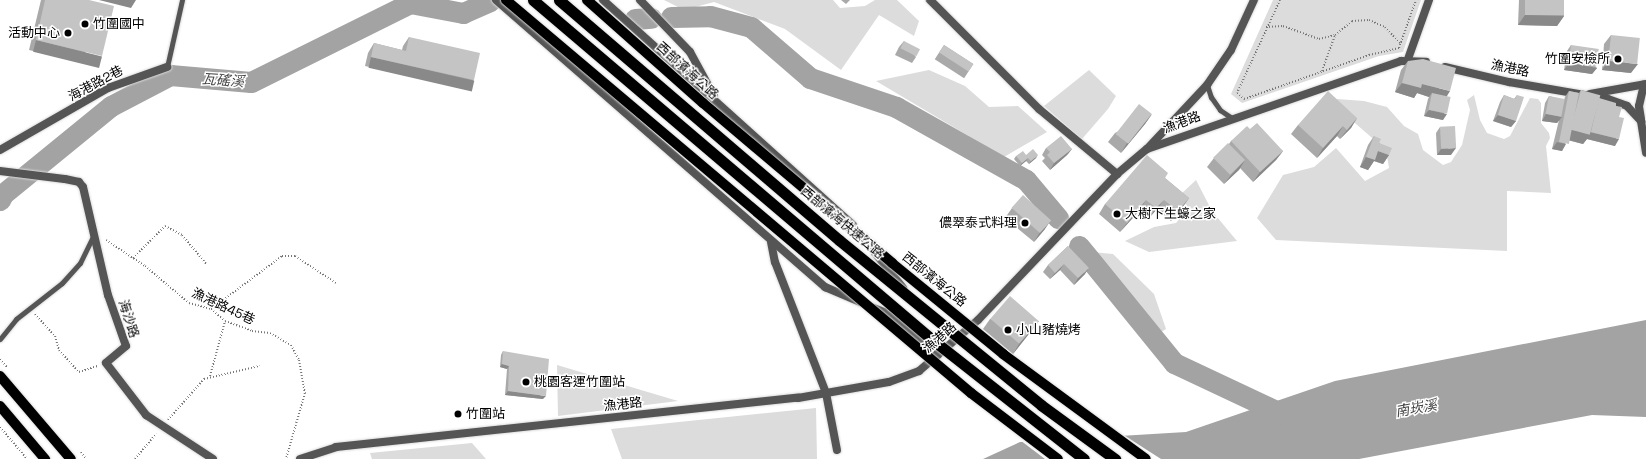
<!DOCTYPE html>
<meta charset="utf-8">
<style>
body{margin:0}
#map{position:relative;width:1646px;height:459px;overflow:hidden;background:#fff;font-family:"Space Grotesk","Noto Sans TC",sans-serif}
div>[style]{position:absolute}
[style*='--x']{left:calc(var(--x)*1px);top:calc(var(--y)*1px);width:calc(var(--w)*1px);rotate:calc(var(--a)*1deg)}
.green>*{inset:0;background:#dcdcdc}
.water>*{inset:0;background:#a3a3a3}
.pier>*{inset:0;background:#fff}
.river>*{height:21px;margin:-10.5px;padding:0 10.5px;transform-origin:10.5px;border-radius:10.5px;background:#a3a3a3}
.path>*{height:2px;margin-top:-1px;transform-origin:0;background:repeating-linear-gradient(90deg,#777 0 1px,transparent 0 3px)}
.roads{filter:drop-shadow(0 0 1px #dbdbdb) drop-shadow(0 0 1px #dbdbdb)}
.service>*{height:5px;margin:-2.5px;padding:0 2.5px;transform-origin:2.5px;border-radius:2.5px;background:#555}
.minor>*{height:8px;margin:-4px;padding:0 4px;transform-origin:4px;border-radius:4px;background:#555}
.tertiary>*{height:8px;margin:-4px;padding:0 4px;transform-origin:4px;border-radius:4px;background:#555}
.primary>*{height:10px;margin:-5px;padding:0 5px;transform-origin:5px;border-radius:5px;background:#000}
.bridges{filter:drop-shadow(0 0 1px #dbdbdb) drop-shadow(0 0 1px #dbdbdb)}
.primary-bridge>*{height:10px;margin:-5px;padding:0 5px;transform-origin:5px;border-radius:5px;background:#000}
.trunk-bridge>*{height:11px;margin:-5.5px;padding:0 5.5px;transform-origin:5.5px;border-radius:5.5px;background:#000}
.wall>*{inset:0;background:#a9a9a9;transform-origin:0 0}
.shaded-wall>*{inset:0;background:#898989;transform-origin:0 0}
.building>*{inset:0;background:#c4c4c4;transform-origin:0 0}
.dots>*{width:11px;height:11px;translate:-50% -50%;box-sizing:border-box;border:2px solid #fff;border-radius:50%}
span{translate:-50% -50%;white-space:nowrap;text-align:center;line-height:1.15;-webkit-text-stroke:3px #fff;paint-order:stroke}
.poi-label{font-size:13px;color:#000}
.left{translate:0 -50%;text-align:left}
.right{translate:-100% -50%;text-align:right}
.street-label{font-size:13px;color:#000}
.water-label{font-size:14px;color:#444;font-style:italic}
</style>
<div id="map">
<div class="green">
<i style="clip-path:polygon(664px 0,833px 0,840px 8px,865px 6px,875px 0,897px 0,919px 21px,914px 36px,879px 15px,841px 70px,785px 29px,714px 2px,684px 10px)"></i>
<i style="clip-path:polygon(1273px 0,1421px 0,1403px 52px,1379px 56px,1242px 103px,1231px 94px)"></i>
<i style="clip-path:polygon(929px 70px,965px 86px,989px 107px,1018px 106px,1047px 132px,1004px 157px,876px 81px)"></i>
<i style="clip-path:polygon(1089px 70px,1116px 96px,1108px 109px,1082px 139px,1044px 106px)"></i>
<i style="clip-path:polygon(1474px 95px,1480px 120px,1487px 133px,1504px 139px,1510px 136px,1530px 98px,1538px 99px,1541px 103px,1541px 123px,1549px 133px,1550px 138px,1546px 146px,1551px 193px,1507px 191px,1507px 251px,1276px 240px,1257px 218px,1283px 175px,1314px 167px,1336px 148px,1365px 181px,1389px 168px,1386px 150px,1333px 104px,1337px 99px,1364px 101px,1387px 107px,1404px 126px,1418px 134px,1423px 150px,1443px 165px,1451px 162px,1462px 145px,1470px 110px,1467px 100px)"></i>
<i style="clip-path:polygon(1196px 180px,1212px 211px,1237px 241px,1149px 252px,1125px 241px,1154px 227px,1176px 223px,1189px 208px,1179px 196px)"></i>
<i style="clip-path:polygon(1092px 252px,1113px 254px,1154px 294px,1166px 329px,1158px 334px)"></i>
<i style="clip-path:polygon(557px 365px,678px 401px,558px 416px)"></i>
<i style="clip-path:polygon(816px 408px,817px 459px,622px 459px,611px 429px)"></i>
<i style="clip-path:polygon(472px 443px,486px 459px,372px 459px,370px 453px)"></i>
</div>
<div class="water">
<i style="clip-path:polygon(1646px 320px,1646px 417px,1592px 415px,1359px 459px,983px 459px,1020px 442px,1186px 432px,1335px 381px)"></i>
</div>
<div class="pier">
<i style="clip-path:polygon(1122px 434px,1161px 459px,1045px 459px,1020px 440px)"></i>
</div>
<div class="river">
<i style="--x:671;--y:17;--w:39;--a:-1"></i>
<i style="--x:710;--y:16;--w:42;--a:15"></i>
<i style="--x:751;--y:27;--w:78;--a:40.8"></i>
<i style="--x:810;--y:78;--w:91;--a:18.6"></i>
<i style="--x:896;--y:107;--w:149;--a:29.3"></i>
<i style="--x:1026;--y:180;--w:50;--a:49.9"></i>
<i style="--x:635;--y:19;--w:16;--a:-4"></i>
<i style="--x:0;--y:200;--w:7;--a:-63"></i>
<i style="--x:3;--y:194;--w:139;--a:-39.2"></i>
<i style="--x:111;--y:106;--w:67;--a:-27.7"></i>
<i style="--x:170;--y:75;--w:81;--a:4.9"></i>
<i style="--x:251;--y:82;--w:178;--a:-26.4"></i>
<i style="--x:410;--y:3;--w:54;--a:10.7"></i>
<i style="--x:463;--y:13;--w:30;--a:-24"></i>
<i style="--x:1079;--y:246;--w:151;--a:50.9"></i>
<i style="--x:1174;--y:363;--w:129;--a:25.2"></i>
</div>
<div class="path">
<i style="--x:1280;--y:0;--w:102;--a:114.8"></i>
<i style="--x:1237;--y:93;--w:9;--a:41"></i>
<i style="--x:1244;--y:99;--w:133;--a:-19.4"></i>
<i style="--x:1369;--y:55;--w:31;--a:-13"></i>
<i style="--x:1399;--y:48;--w:51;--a:-70.5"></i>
<i style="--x:1266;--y:27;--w:17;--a:-3"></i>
<i style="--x:1283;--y:26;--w:38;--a:20"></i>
<i style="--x:1319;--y:39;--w:16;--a:-14"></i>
<i style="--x:1335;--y:35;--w:22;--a:-39"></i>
<i style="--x:1352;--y:21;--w:17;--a:-3"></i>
<i style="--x:1369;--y:20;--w:17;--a:24"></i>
<i style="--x:1385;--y:27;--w:22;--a:47"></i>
<i style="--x:1322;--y:71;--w:38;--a:-70"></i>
<i style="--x:106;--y:240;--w:47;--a:33.7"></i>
<i style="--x:145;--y:266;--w:57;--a:40.1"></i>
<i style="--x:189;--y:303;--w:23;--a:15"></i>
<i style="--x:211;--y:309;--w:18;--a:41"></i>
<i style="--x:225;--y:321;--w:29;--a:20"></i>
<i style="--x:252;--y:331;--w:18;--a:6"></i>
<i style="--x:270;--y:333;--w:24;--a:30"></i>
<i style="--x:291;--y:345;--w:17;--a:62"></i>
<i style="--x:299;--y:360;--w:34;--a:80"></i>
<i style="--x:305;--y:393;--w:69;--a:106.1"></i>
<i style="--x:133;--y:258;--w:45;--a:-45"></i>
<i style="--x:165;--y:226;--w:19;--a:28"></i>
<i style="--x:182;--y:235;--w:38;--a:50"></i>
<i style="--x:211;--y:309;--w:89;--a:-36.7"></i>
<i style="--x:282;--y:256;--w:13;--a:0"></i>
<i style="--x:295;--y:256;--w:49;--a:33.4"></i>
<i style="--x:35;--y:314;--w:30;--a:48"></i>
<i style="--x:55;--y:336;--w:15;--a:74"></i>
<i style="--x:59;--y:350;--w:30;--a:48"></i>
<i style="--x:79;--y:372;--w:20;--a:-18"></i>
<i style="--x:0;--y:359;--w:11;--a:49"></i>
<i style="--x:210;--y:376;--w:57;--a:-74.7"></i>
<i style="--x:168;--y:420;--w:55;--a:-48.7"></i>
<i style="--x:204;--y:379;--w:57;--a:-13.3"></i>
<i style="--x:0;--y:427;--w:42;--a:49.8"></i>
<i style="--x:81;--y:452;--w:9;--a:54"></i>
<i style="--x:135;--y:459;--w:33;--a:-50"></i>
</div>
<div class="roads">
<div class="service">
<i style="--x:167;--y:67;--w:69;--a:-77.4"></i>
<i style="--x:1207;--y:85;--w:13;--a:72"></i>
<i style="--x:1211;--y:97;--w:16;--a:55"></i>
<i style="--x:1220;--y:110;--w:14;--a:34"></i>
<i style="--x:0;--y:339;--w:26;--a:-51"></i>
<i style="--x:16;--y:319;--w:58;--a:-38"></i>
<i style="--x:62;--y:283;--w:27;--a:-48"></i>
<i style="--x:80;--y:263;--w:32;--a:-64"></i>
</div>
<div class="minor">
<i style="--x:496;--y:0;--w:437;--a:41.1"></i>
<i style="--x:825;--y:287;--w:39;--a:23"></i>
<i style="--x:603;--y:0;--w:336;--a:42"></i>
<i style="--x:640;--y:0;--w:72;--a:46.1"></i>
<i style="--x:690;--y:52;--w:50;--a:61.4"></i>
<i style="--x:930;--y:0;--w:154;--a:45"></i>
<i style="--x:1039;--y:109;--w:102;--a:39.8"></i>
<i style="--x:1408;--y:59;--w:63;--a:-70.4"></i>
<i style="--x:1147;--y:149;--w:88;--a:-46.8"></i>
<i style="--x:1207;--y:85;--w:42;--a:-55.6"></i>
<i style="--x:1231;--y:50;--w:55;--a:-65.3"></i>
<i style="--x:0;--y:150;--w:125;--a:-29.9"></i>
<i style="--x:108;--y:88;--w:63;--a:-19.6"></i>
<i style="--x:771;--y:242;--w:20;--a:79"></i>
<i style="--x:775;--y:262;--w:141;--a:68.7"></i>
<i style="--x:826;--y:393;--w:58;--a:79.1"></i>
<i style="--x:875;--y:253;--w:45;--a:51.3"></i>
<i style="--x:871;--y:307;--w:14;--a:21"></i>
<i style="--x:884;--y:312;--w:69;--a:38.5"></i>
</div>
<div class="tertiary">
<i style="--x:1445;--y:67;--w:66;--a:13.2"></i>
<i style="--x:1509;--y:82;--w:100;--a:9.7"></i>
<i style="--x:1608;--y:99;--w:20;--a:20"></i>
<i style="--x:1627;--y:106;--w:21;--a:47"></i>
<i style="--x:1641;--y:121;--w:32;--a:81"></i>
<i style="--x:1590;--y:94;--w:57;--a:-10.1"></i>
<i style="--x:1641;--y:119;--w:13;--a:-99"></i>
<i style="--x:1639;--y:106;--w:22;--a:-77"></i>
<i style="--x:0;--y:171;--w:65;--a:7"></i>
<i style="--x:65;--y:179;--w:14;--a:12"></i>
<i style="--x:79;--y:182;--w:6;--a:51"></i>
<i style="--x:83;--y:187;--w:111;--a:77"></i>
<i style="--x:108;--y:295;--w:54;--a:70.6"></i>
<i style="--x:126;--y:346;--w:26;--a:140"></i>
<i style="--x:106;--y:363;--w:66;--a:52.4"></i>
<i style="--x:146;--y:415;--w:80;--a:33.3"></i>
<i style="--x:300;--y:459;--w:38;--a:-18"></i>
<i style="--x:336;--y:447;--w:465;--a:-6.1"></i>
<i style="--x:798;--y:398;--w:92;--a:-10"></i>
<i style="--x:889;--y:382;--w:32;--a:-20"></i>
<i style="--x:919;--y:371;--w:78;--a:-40.8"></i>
<i style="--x:978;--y:320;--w:202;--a:-46.4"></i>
<i style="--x:1117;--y:174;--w:39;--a:-40"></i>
<i style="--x:1147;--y:149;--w:269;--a:-19.1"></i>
<i style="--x:1401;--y:61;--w:25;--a:2"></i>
</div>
<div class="primary">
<i style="--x:0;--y:376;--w:109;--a:49.5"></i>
<i style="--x:0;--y:406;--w:70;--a:49.7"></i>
</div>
</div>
<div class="bridges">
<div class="primary-bridge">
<i style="--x:506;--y:0;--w:609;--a:40.2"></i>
<i style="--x:971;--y:393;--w:109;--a:37.2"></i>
<i style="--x:587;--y:0;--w:155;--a:41.6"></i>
<i style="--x:703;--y:103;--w:248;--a:40.2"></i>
<i style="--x:892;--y:263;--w:144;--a:39.3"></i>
<i style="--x:1003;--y:354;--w:177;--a:36.3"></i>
</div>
<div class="trunk-bridge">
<i style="--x:533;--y:0;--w:520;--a:40.4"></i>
<i style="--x:929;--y:337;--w:197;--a:38.2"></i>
<i style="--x:559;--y:0;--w:369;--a:40.6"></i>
<i style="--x:839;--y:240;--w:261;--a:39.2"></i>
<i style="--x:1041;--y:405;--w:92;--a:36.1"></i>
</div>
</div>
<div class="wall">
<i style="clip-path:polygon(41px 0,45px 0,96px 66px,29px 50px)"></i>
<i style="clip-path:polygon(841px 0,850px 0,846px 4px)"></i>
<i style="clip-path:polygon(1519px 0,1564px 0,1564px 16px,1557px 26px,1518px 25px)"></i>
<i style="clip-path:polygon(1611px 35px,1631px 73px,1602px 70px,1604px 44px)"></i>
<i style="clip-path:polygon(409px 37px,474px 80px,467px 89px,365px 66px,368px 53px,374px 43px,402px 50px,403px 46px)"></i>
<i style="clip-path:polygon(904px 41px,916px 57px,912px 63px,895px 55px,899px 47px)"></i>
<i style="left:944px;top:45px;width:35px;height:17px;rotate:33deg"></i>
<i style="clip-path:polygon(1571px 45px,1597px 68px,1592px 74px,1564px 70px,1567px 51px)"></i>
<i style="clip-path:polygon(1408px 61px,1447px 96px,1443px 120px,1424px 116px,1428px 99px,1429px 97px,1417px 93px,1414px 98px,1395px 92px,1401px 70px)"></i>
<i style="clip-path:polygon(1581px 90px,1616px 106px,1619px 117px,1615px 146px,1587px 139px,1583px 144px,1567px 140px,1562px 151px,1552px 149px,1559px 120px,1557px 123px,1542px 121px,1545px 103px,1549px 96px,1564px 100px,1565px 97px,1569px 91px,1579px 93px)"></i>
<i style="clip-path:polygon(1504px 95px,1514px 99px,1517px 95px,1516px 121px,1511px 127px,1493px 121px,1500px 102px)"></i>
<i style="clip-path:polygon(1152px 114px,1145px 124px,1121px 153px,1108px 142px,1115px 133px)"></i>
<i style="clip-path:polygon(1357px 118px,1351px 128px,1340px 139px,1337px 136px,1317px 158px,1291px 134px,1298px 125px)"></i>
<i style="clip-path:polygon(1440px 127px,1451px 155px,1437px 155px,1436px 133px)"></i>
<i style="clip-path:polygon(1250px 129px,1283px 151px,1276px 160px,1253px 182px,1240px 168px,1224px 184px,1207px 167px,1214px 158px,1229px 144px,1231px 141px)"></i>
<i style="clip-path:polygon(1374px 136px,1389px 155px,1383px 164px,1374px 161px,1368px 170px,1360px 167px,1368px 145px)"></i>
<i style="clip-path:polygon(1046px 148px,1072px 149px,1067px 155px,1050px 170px,1042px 161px,1045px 158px,1042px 155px)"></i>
<i style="clip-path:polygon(1026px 155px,1036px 158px,1029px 164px,1026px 161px,1020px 166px,1014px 159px,1016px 156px)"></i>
<i style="clip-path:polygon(1165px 178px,1189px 198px,1182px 208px,1171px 221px,1157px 209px,1149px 218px,1140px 210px,1120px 232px,1099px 214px,1105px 204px)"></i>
<i style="clip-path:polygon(1012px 208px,1045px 229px,1034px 242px,1005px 218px)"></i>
<i style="clip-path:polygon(1068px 246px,1085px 274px,1074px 285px,1060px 270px,1050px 279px,1043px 272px,1048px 265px)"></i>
<i style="clip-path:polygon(990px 319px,1039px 321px,1032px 330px,1013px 354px,983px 329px)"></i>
<i style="clip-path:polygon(503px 351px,543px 399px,505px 395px,507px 369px,500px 367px,501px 355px)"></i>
</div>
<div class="shaded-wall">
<i style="clip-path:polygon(99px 0,136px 0,131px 8px)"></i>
<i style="clip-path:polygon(1525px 15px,1564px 16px,1557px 26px,1518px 25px)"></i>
<i style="left:36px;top:40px;width:68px;height:12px;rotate:14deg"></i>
<i style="left:371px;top:57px;width:106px;height:11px;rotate:13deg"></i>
<i style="clip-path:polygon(1608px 61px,1638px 64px,1631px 73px,1602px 70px)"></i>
<i style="clip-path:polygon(1569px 63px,1597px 68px,1592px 74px,1564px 70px)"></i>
<i style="clip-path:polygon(1402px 83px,1422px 84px,1450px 91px,1444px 101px,1432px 93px,1429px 97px,1417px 93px,1414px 98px,1395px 92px)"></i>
<i style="clip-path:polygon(1429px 110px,1447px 114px,1443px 120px,1424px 116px)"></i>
<i style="clip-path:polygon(1152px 114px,1145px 124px,1121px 153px,1127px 143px)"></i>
<i style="clip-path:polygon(1546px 114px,1562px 117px,1557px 123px,1542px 121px)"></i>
<i style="clip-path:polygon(1498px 115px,1516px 121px,1511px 127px,1493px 121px)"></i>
<i style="clip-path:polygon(1357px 118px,1351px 128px,1340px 139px,1347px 130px)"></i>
<i style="clip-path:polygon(1343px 126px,1337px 136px,1317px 158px,1323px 148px)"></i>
<i style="clip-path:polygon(1571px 130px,1589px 132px,1619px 139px,1615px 146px,1587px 139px,1583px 144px,1565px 139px)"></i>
<i style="clip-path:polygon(1557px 142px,1566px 144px,1562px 151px,1552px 149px)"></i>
<i style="clip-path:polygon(1456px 148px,1451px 155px,1437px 155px,1441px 149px)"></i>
<i style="clip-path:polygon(1072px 149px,1067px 155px,1050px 170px,1054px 163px)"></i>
<i style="clip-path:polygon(1283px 151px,1276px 160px,1253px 182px,1260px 172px)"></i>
<i style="clip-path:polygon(1378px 151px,1389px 155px,1383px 164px,1374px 161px,1368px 170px,1360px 167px,1366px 157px)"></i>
<i style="clip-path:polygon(1038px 155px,1036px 158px,1029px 164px,1031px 161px)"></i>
<i style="clip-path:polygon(1028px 158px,1026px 161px,1020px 166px,1022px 163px)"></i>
<i style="clip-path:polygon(1245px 160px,1239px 170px,1224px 184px,1231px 175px)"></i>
<i style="clip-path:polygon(1189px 198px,1182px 208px,1171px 221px,1178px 211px)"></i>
<i style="clip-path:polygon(1146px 200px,1140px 210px,1120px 232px,1127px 223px)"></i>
<i style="clip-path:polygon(1164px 200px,1157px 209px,1149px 218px,1156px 208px)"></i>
<i style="clip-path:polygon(1051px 220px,1045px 229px,1034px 242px,1040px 232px)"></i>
<i style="clip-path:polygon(1064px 264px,1060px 270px,1050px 279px,1055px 273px)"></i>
<i style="clip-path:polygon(1089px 268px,1085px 274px,1074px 285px,1078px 278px)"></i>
<i style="clip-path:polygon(1039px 321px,1032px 330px,1013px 354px,1019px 344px)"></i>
<i style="clip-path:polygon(502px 364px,509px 366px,507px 369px,500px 367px)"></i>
<i style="clip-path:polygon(508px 391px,546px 396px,543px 399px,505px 395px)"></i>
</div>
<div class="building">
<i style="clip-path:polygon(45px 0,89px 0,114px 6px,102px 56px,36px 40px)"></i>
<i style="left:1525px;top:0;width:39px;height:15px"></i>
<i style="left:1611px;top:35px;width:29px;height:26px;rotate:6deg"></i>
<i style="clip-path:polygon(409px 37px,480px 53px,474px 80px,371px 57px,374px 43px,406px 51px)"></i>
<i style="left:904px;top:41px;width:18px;height:8px;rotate:27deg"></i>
<i style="left:944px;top:45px;width:35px;height:9px;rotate:33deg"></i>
<i style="left:1571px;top:45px;width:28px;height:18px;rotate:8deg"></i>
<i style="clip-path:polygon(1423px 59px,1456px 68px,1450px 91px,1422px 84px,1421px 88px,1402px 83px,1408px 61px)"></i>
<i style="left:1581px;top:90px;width:20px;height:41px;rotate:15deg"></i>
<i style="clip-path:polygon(1328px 91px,1357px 118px,1347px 130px,1343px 126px,1323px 148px,1298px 125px)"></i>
<i style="left:1569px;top:91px;width:10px;height:52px;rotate:11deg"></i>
<i style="left:1432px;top:93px;width:19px;height:17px;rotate:12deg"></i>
<i style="clip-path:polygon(1504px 95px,1515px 99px,1517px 95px,1524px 97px,1516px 121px,1498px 115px)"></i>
<i style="left:1549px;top:96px;width:16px;height:18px;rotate:11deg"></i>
<i style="clip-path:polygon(1599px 98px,1616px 103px,1616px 106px,1622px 107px,1619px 117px,1624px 118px,1619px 139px,1591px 132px)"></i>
<i style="left:1139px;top:104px;width:16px;height:38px;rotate:38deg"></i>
<i style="clip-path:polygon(1257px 123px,1283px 151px,1260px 172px,1231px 141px,1247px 126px,1250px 129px)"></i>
<i style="left:1455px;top:126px;width:22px;height:15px;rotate:87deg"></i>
<i style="clip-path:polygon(1061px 136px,1072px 149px,1054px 163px,1047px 155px,1050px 152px,1046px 148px)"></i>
<i style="clip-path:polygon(1374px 136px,1381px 139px,1379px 143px,1392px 148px,1389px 155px,1378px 151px,1375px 160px,1366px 157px)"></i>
<i style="left:1228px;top:143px;width:24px;height:21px;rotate:45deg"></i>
<i style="clip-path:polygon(1033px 149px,1038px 155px,1031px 161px,1028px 158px,1022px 163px,1016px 156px,1023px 151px,1026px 155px)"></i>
<i style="clip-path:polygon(1147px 155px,1168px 173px,1165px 178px,1189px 198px,1178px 211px,1164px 200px,1156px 208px,1146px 200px,1127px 223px,1105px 204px)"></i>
<i style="left:1023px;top:195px;width:38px;height:17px;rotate:42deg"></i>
<i style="clip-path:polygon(1068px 246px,1089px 268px,1078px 278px,1064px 264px,1055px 273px,1048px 265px)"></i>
<i style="left:1010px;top:296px;width:38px;height:30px;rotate:41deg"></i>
<i style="clip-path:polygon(503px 351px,549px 359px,546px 396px,508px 391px,509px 366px,502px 364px)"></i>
</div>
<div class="dots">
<i style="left:85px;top:24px;background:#000"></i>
<i style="left:68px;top:33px;background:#000"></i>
<i style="left:1618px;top:59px;background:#000"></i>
<i style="left:1117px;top:214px;background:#000"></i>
<i style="left:1025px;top:223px;background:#000"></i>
<i style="left:1008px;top:330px;background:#000"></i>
<i style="left:526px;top:382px;background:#000"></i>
<i style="left:458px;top:414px;background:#000"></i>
</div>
<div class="poi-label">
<span class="left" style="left:93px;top:24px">竹圍國中</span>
<span class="right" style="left:60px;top:33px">活動中心</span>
<span class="right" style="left:1610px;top:59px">竹圍安檢所</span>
<span class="left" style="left:1125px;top:214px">大樹下生蠔之家</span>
<span class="right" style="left:1017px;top:223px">儂翠泰式料理</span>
<span class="left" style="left:1016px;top:330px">小山豬燒烤</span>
<span class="left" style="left:534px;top:382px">桃園客運竹圍站</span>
<span class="left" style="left:466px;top:414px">竹圍站</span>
</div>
<div class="street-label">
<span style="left:1510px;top:69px;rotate:12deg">漁港路</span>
<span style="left:687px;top:71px;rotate:42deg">西部濱海公路</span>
<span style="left:96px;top:84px;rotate:-28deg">海港路2巷</span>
<span style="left:1182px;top:123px;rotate:-20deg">漁港路</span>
<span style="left:842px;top:223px;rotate:40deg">西部濱海快速公路</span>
<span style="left:934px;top:280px;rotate:39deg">西部濱海公路</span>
<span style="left:223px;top:307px;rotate:25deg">漁港路45巷</span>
<span style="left:128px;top:319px;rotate:72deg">海沙路</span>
<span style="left:940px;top:338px;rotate:-41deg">漁港路</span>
<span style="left:623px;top:405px;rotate:-6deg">漁港路</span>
</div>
<div class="water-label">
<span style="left:223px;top:80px;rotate:4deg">瓦磘溪</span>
<span style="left:1416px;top:408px;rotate:-10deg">南崁溪</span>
</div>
</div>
